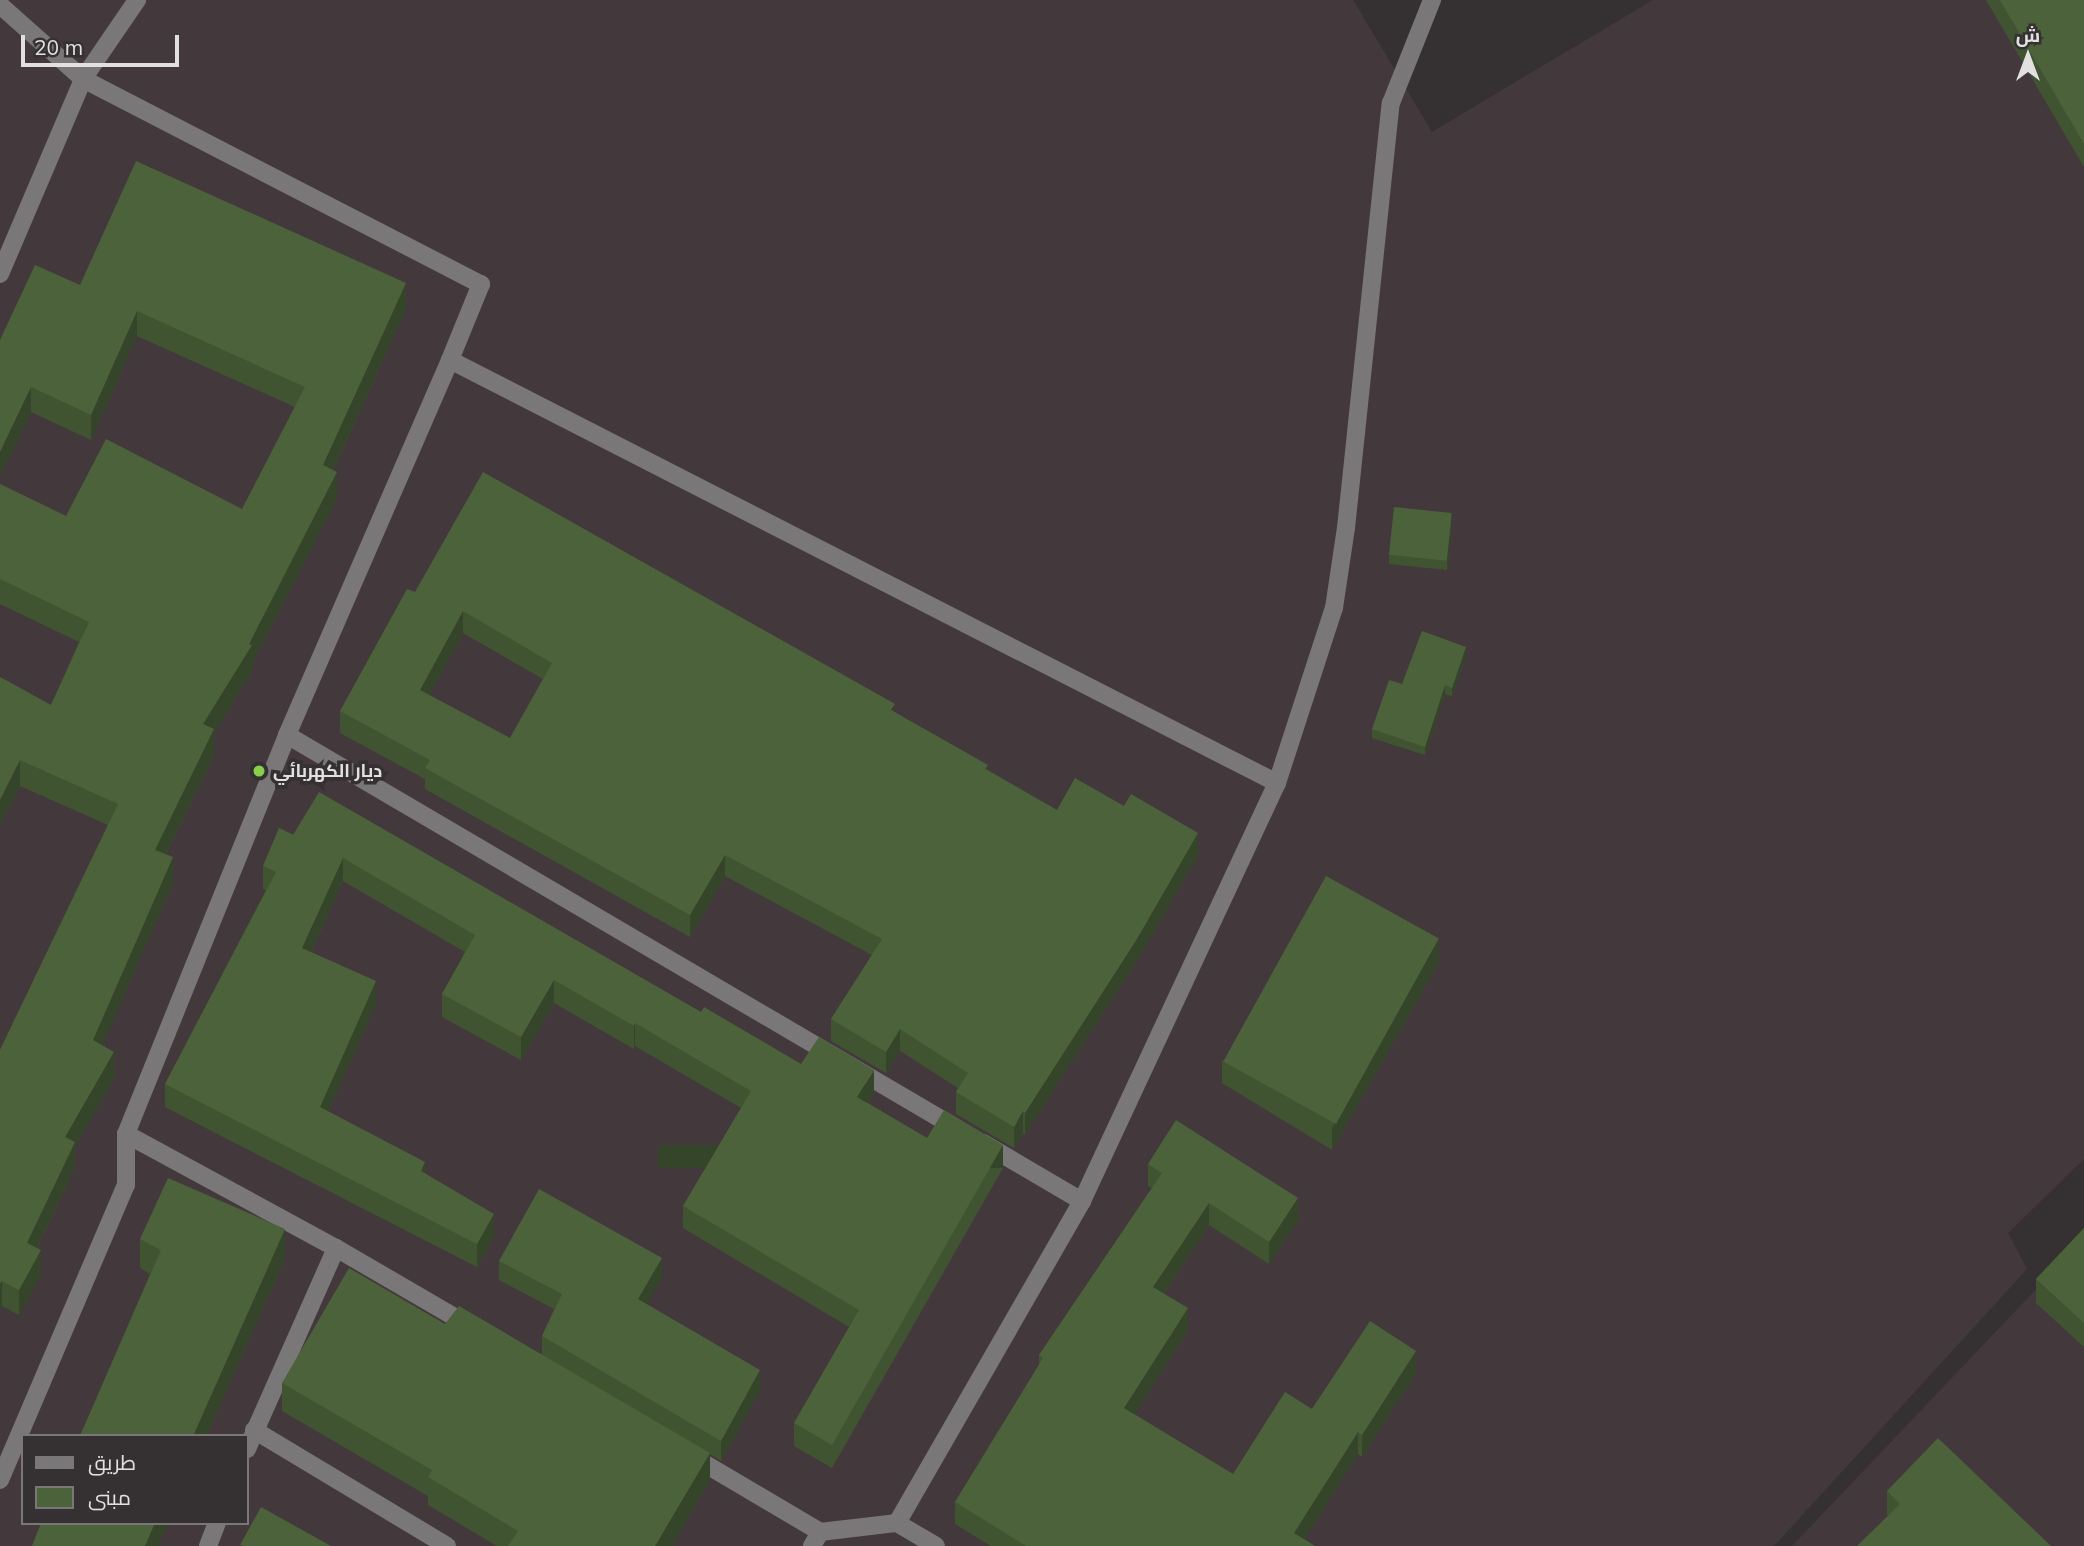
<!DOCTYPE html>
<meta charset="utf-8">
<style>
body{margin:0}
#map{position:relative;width:2084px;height:1546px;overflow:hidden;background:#353133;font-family:Mulish,Cairo,sans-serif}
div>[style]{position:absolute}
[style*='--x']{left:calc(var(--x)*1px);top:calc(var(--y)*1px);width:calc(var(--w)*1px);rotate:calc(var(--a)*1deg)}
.built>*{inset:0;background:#43393d}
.minor>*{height:18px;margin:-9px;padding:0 9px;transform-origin:9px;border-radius:9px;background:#797777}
.wall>*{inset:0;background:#405432}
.shaded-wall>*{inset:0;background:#344529;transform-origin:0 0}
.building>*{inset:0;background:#4b623a;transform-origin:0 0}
.dots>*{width:19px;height:19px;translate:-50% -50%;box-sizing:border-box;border:4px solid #353133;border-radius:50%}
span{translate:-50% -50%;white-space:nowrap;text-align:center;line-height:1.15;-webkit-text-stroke:7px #353133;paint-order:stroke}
.poi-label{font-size:18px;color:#e2e0e1;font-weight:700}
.left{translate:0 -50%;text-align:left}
.legend{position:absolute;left:21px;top:1434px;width:228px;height:91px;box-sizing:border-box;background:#353133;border:2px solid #7a7779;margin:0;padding:9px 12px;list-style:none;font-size:21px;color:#e2e0e1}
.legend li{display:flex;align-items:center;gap:14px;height:35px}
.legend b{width:35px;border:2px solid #7a7779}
.north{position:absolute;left:1993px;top:21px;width:70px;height:70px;-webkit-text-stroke:5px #353133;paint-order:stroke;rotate:0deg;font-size:19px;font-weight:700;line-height:28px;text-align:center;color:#e2e0e1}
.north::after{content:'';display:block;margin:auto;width:24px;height:32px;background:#e2e0e1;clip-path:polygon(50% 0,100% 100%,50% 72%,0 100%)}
.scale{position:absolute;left:21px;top:35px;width:158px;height:32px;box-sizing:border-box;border:4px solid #e2e0e1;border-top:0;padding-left:9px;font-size:21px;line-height:24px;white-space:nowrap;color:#e2e0e1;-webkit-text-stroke:5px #353133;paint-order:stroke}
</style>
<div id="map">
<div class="built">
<i style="clip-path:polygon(evenodd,0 0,1353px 0,1432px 132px,1653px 0,2084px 0,2084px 1159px,2008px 1233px,2027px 1269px,1774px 1546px,0 1546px,0 0,23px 1436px,247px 1436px,247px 1523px,23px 1523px,23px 1436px)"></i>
<i style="clip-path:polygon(2084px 1239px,2084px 1546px,1792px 1546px)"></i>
</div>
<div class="minor">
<i style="--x:0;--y:5;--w:111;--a:41.7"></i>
<i style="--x:83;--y:79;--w:448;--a:27.3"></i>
<i style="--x:481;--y:284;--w:82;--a:112.2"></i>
<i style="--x:450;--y:360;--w:929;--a:27.09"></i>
<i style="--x:0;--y:274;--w:212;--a:-66.9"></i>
<i style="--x:83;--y:79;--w:96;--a:-55.6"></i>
<i style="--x:287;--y:735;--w:409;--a:-66.5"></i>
<i style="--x:126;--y:1134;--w:239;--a:28.5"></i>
<i style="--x:336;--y:1248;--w:155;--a:30.2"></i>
<i style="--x:983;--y:1143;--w:115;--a:30.4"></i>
<i style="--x:254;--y:1430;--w:225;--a:31"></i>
<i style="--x:247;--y:1449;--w:220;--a:-66.1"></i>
<i style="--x:690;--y:1455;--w:151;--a:30.6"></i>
<i style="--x:0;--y:1480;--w:321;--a:-66.9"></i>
<i style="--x:126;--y:1185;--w:51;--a:-90"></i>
<i style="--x:126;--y:1134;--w:430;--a:-68"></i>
<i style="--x:287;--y:735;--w:778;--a:30.42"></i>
<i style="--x:897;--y:1523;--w:45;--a:30.5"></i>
<i style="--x:208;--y:1546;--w:25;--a:-69"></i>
<i style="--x:812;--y:1546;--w:16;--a:-60"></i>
<i style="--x:820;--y:1532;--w:78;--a:-6.7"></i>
<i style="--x:897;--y:1523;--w:371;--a:-60.1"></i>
<i style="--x:1082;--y:1201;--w:461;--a:-65"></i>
<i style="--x:1277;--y:783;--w:184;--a:-72"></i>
<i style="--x:1334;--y:608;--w:81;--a:-81.5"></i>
<i style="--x:1346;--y:528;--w:427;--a:-84"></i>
<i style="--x:1391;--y:103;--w:111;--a:-68.3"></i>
</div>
<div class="wall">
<i style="clip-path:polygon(1986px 0,2084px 0,2084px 167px)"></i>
<i style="clip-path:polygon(80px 285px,406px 309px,333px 470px,337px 498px,252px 664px,252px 671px,214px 733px,214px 755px,166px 854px,173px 883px,102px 1045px,114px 1078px,75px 1146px,75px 1167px,37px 1248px,41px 1275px,19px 1315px,2px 1306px,0 1050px,108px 825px,20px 786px,0 677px,51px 705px,79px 642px,0 604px,0 484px,66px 516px,242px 509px,295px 407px,137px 336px,91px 440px,31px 412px,0 340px)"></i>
<i style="clip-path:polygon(1452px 522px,1447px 570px,1389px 564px,1389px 555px)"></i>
<i style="clip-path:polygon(evenodd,415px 592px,895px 712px,988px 770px,1057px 810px,1198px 855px,1137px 960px,1025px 1134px,1023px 1133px,1014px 1148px,956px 1114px,956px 1092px,958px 1088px,900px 1051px,886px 1073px,831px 1041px,831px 1019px,872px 955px,725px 876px,690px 937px,425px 789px,425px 779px,340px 733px,340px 711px,415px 592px,463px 633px,543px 679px,510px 738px,429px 695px,463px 633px)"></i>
<i style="clip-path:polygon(1466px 655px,1452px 696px,1445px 694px,1425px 755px,1372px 738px,1372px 729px,1402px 684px)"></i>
<i style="clip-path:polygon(279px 828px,701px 1012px,801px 1064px,874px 1093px,868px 1103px,927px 1138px,1003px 1168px,832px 1468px,794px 1446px,794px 1423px,849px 1327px,683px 1228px,683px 1206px,741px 1108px,635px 1046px,634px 1049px,554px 1003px,521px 1060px,442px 1017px,442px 994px,465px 952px,343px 881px,311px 952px,376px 1004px,328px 1112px,425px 1173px,494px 1236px,477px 1267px,165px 1107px,165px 1084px,266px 890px,263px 889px,263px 866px)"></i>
<i style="clip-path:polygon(1439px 962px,1332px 1150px,1222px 1083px,1222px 1061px)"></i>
<i style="clip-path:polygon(1148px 1164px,1298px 1220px,1269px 1264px,1209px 1225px,1164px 1293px,1188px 1330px,1134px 1414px,1233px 1474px,1312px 1409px,1416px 1373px,1362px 1457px,1358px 1454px,1304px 1539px,1315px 1546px,991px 1546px,955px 1524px,955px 1502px,1039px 1365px,1039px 1355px,1152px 1188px,1148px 1186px)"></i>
<i style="clip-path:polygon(2084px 1228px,2084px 1347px,2036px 1303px,2036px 1279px)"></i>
<i style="clip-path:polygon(140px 1239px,285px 1258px,206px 1436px,80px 1436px,150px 1274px,140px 1268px)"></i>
<i style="clip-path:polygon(499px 1261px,662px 1277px,646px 1304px,760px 1390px,721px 1461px,710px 1454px,710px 1480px,672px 1546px,497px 1546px,428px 1505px,428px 1496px,282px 1411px,282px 1383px,445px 1324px,542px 1354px,542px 1336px,554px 1309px,499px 1280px)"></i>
<i style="clip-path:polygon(1887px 1491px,2051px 1546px,1888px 1516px,1887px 1515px)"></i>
</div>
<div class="shaded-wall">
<i style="clip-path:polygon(406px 283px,406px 309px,323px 491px,323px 465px)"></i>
<i style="clip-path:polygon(137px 311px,137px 336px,91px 440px,91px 415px)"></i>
<i style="clip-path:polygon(31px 387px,31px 412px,0 477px,0 452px)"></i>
<i style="clip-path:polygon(337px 472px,337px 498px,252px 664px,252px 671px,214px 733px,214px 755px,155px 876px,155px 850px,203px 724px,249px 644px)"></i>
<i style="clip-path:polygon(1452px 513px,1452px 522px,1447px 570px,1447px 561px)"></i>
<i style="clip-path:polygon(463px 611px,463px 633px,420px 711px,420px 690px)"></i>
<i style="clip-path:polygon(1466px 647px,1466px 655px,1452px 696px,1452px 688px)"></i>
<i style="clip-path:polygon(1445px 685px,1445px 694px,1425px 755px,1425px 747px)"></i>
<i style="clip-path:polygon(20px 760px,20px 786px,0 826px,0 800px)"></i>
<i style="clip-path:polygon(1198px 833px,1198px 855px,1137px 960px,1025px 1134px,1025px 1113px)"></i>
<i style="clip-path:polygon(725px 855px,725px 876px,690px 937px,690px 915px)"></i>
<i style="clip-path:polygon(173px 857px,173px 883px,93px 1066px,93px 1040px)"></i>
<i style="clip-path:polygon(343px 858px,343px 881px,302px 971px,302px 948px)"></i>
<i style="clip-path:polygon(1439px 939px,1439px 962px,1332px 1150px,1332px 1128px)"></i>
<i style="clip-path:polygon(554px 980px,554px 1003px,521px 1060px,521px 1037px)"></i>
<i style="clip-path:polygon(376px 981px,376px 1004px,320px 1130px,320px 1107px)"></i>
<i style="clip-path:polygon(635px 1023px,635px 1046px,634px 1049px,634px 1026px)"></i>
<i style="clip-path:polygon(900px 1029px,900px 1051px,886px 1073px,886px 1052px)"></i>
<i style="clip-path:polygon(114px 1052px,114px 1078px,75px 1146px,75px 1167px,27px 1268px,27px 1243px,65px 1137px)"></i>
<i style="clip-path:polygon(874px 1070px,874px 1093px,857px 1120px,857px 1097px)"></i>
<i style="clip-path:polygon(1023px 1111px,1023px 1133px,1014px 1148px,1014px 1127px)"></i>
<i style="left:1003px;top:1145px;width:23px;height:345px;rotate:90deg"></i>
<i style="clip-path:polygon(425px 1162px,425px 1185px,421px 1171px)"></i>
<i style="clip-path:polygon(1298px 1198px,1298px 1220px,1269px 1264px,1269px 1242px)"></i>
<i style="clip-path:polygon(1209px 1203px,1209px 1225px,1153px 1309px,1153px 1287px)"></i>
<i style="clip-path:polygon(494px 1214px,494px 1236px,477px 1267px,477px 1244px)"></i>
<i style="clip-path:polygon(285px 1229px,285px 1258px,206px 1436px,193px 1436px)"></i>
<i style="clip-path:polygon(41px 1250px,41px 1275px,19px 1315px,19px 1290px)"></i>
<i style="clip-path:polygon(662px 1258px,662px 1277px,638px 1319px,638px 1299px)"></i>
<i style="clip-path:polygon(2px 1281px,2px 1306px,0 1310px,0 1284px)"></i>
<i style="clip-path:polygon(1188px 1308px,1188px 1330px,1124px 1430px,1124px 1408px)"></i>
<i style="clip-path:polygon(1416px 1351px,1416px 1373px,1362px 1457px,1362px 1435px)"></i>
<i style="clip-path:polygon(760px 1370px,760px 1390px,721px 1461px,721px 1441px)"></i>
<i style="clip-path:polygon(1358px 1432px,1358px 1454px,1300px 1546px,1294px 1533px)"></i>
<i style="clip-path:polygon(710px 1453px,710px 1480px,672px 1546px,655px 1546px)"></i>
<i style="clip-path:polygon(155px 1523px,168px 1523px,158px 1546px,145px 1546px)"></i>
</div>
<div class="building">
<i style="clip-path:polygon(2000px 0,2084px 0,2084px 144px)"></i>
<i style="clip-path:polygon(136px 161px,406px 283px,323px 465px,337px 472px,249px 644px,252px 645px,203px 724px,214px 729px,155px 850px,173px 857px,93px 1040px,114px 1052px,65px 1137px,75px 1142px,27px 1243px,41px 1250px,19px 1290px,2px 1281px,0 1284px,0 1050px,118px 804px,20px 760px,0 800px,0 677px,51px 705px,89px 622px,0 579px,0 484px,66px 516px,106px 439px,242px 509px,305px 387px,137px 311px,91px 415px,31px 387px,0 452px,0 340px,35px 265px,80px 285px)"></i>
<i style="clip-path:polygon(evenodd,483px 472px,895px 704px,891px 710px,988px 765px,985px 769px,1057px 810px,1075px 778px,1124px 806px,1131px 794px,1198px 833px,1137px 939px,1025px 1113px,1023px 1111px,1014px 1127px,956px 1092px,968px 1073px,900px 1029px,886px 1052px,831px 1019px,882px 939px,725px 855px,690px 915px,425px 768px,430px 760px,340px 711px,407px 589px,415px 592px,483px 472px,463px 611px,552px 663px,510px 738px,420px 690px,463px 611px)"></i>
<i style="left:1394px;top:507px;width:58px;height:48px;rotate:6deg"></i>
<i style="clip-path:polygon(1422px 631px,1466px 647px,1452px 688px,1445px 685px,1425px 747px,1372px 729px,1389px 680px,1402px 684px)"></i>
<i style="clip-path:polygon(319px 792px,701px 1012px,704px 1007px,801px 1064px,819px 1037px,874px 1070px,857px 1097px,927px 1138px,944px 1110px,1003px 1145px,832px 1445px,794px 1423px,859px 1310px,683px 1206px,751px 1091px,635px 1023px,634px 1026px,554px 980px,521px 1037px,442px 994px,475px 935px,343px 858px,302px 948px,376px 981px,320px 1107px,425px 1162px,421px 1171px,494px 1214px,477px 1244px,165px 1084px,276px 872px,263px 866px,279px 828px,293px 835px)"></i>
<i style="left:1326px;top:876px;width:129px;height:212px;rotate:29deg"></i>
<i style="clip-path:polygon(1176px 1120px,1298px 1198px,1269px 1242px,1209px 1203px,1153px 1287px,1188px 1308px,1124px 1408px,1233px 1474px,1285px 1392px,1312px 1409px,1370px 1321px,1416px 1351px,1362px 1435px,1358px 1432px,1294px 1533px,1315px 1546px,1026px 1546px,955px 1502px,1043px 1358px,1039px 1355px,1162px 1173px,1148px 1164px)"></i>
<i style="clip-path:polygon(168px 1178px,285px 1229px,193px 1436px,80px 1436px,161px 1250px,140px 1239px)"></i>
<i style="clip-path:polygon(539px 1189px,662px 1258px,638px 1299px,760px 1370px,721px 1441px,542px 1336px,562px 1294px,499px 1261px)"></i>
<i style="clip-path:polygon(2084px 1228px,2084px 1323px,2036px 1279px)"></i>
<i style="clip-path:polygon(349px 1268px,445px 1324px,459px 1306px,710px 1453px,655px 1546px,508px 1546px,518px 1531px,428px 1477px,432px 1470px,282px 1383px)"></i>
<i style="clip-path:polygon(1938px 1438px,2051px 1546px,1857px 1546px,1900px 1504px,1887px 1491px)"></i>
<i style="clip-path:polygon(261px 1507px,331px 1546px,243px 1546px,240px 1545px)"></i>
<i style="clip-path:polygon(41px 1523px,155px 1523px,145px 1546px,32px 1546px)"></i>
</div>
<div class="dots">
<i style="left:259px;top:771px;background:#89cf49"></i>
</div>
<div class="poi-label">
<span class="left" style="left:273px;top:771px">ديار الكهربائي</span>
</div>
<ul class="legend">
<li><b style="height:9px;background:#797777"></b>طريق</li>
<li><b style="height:19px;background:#4b623a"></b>مبنى</li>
</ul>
<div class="north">ش</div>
<div class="scale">20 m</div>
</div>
